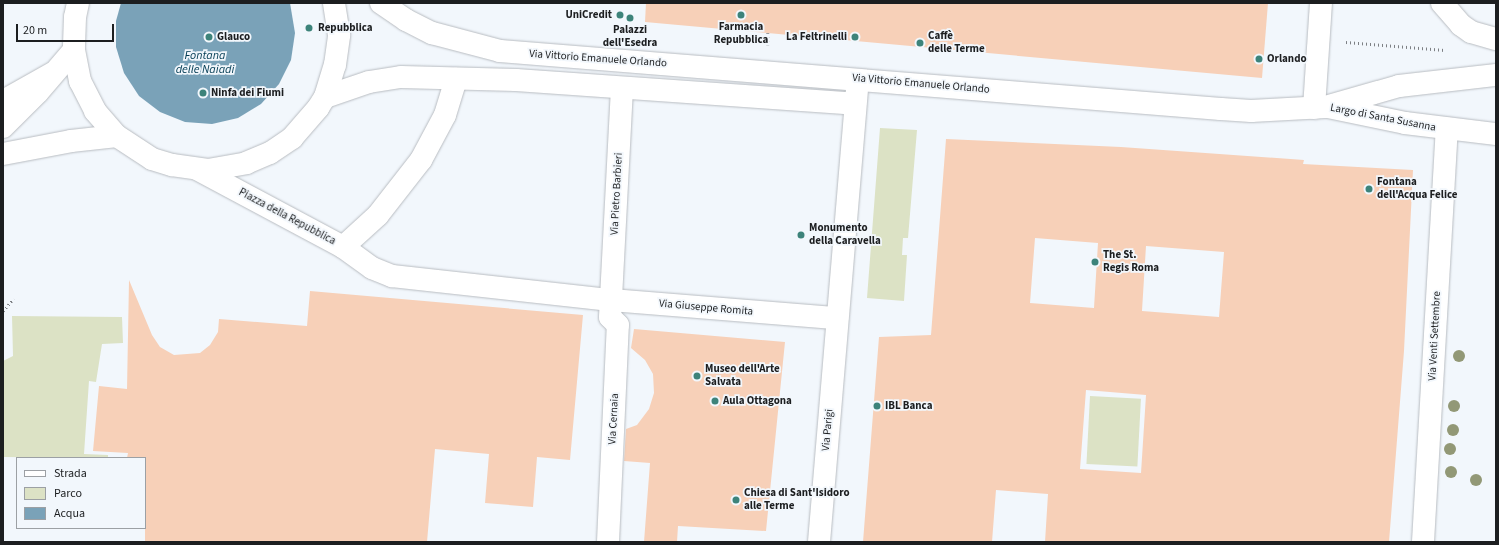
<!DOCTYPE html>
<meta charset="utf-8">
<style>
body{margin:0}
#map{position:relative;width:1499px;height:545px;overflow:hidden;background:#f2f7fc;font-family:"Source Sans 3",sans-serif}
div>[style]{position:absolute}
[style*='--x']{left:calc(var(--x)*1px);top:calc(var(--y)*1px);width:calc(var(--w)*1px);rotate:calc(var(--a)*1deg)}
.green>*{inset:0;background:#dce2c5;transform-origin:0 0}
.water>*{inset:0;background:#7aa2b8}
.building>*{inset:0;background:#f7d0b8}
.path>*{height:2.5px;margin-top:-1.25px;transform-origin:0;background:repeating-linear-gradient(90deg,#7d8084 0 1px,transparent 0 4px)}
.roads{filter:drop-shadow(0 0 1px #b8bcc1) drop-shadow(0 0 1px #b8bcc1)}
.minor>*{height:22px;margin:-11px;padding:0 11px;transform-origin:11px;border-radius:11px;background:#fff}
.major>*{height:22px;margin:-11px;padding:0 11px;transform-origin:11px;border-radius:11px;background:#fff}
.trees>*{width:12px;height:12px;margin:-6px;border-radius:50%;background:#929876}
.dots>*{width:11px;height:11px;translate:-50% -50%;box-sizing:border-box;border:2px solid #f2f7fc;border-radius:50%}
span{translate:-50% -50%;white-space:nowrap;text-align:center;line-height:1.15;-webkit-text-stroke:3.5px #f2f7fc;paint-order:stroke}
.poi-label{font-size:11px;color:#1c1e20;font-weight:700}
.right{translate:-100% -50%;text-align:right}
.left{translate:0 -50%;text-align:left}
.street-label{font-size:11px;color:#1c1e20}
.water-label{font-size:12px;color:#023b53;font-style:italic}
.frame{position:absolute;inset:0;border:4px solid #1c1e20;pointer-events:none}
.legend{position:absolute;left:16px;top:457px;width:130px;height:72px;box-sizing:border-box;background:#f2f7fc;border:1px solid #9ca0a4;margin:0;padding:5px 7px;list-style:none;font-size:12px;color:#1c1e20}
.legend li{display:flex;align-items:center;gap:8px;height:20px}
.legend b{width:20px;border:1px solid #9ca0a4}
.scale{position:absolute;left:16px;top:24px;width:98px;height:18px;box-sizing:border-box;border:2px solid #1c1e20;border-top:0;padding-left:5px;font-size:12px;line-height:14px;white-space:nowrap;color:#1c1e20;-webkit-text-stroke:3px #f2f7fc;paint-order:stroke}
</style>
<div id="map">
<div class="green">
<i style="clip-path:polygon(880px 128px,917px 130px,908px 238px,903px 238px,902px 255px,907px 255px,904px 301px,867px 298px)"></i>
<i style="clip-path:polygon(12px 316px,122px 317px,123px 343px,102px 344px,96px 382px,89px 381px,84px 454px,108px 455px,108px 458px,3px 457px,3px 361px,13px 356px)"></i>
<i style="left:1090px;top:396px;width:51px;height:68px;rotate:3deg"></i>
</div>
<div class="water">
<i style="clip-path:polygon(121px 3px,290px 3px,295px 33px,291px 60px,279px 84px,261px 104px,238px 118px,212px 124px,185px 122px,160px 112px,139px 96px,124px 73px,116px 47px,116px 21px)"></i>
</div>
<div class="building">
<i style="clip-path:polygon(646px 3px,1268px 3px,1262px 78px,645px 22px)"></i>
<i style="clip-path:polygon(evenodd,946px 139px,1121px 147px,1304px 160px,1303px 164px,1413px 170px,1404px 351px,1389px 542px,1045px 542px,1048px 494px,996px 490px,992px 542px,863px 542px,879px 337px,931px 335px,946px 139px,1035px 238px,1098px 243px,1094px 308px,1030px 303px,1035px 238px,946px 139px,1146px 246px,1224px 252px,1219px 317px,1142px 311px,1146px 246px,946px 139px,1086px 390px,1146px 395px,1141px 473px,1080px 469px,1086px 390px)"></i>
<i style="clip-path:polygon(129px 280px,152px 335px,160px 347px,174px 355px,200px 353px,210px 345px,218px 332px,219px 319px,307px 326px,310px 291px,583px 315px,570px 460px,537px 457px,533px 507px,485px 503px,489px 454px,435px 449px,427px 542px,145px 542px,145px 458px,127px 458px,128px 453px,93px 451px,99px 386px,127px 389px)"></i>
<i style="clip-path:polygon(634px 329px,785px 342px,766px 531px,678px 526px,677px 542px,644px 542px,650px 463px,624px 461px,626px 429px,637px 425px,649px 409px,654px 393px,653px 374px,645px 360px,631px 348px)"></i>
</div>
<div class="path">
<i style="--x:768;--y:33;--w:12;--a:90"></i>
<i style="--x:1346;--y:42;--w:99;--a:4.6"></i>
<i style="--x:3;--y:311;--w:16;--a:-50"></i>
</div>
<div class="roads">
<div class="minor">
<i style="--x:1442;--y:3;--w:29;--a:49"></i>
<i style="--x:1461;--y:25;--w:12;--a:35"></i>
<i style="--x:1471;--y:32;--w:26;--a:16"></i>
<i style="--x:3;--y:101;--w:57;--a:-29.2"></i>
<i style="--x:1314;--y:108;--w:105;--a:-86.2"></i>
<i style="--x:197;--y:169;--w:166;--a:28.1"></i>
<i style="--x:343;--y:247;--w:47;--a:-42.4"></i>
<i style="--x:378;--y:215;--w:70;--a:-52"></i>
<i style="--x:421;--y:160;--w:51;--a:-61.9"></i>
<i style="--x:445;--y:115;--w:38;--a:-73"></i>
<i style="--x:343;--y:247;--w:36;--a:36"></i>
<i style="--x:372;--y:268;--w:22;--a:22"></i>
<i style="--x:392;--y:276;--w:220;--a:6.3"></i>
<i style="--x:611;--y:300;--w:227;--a:4.6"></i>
<i style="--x:608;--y:542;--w:217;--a:-87.4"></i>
<i style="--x:618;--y:325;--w:11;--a:-135"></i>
<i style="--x:610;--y:317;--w:229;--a:-87"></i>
</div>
<div class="major">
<i style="--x:78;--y:3;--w:14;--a:102"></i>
<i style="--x:75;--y:17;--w:33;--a:92"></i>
<i style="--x:74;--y:50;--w:32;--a:79"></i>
<i style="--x:80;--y:81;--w:34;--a:63"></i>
<i style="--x:95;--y:111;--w:33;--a:49"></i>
<i style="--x:117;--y:136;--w:42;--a:33.3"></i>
<i style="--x:152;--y:159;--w:21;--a:17"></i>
<i style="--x:172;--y:165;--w:36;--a:8"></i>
<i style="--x:208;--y:170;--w:39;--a:-10"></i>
<i style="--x:246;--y:163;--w:26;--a:-23"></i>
<i style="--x:270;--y:153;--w:27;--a:-34"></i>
<i style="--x:292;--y:138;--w:40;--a:-49"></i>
<i style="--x:318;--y:108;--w:13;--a:-58"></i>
<i style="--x:325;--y:97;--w:34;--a:-73"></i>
<i style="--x:335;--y:65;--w:30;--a:-82"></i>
<i style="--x:339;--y:35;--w:32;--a:-99"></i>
<i style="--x:381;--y:3;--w:30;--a:34"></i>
<i style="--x:406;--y:20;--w:29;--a:27"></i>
<i style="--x:432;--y:33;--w:70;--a:14.8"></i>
<i style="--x:500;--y:51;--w:723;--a:4.6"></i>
<i style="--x:1221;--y:109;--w:30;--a:4"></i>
<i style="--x:1251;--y:111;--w:74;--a:-3.1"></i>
<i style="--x:1325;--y:107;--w:77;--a:-15.8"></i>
<i style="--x:1399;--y:86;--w:98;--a:-6.5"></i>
<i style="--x:325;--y:97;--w:46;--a:-18.8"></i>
<i style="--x:369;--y:82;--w:32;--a:-9"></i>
<i style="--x:401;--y:77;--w:115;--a:1.5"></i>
<i style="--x:516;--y:80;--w:340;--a:4"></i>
<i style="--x:1328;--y:107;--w:79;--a:11.7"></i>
<i style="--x:1405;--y:123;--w:92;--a:6.9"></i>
<i style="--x:3;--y:127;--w:49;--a:-45"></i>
<i style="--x:38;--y:92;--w:55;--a:-49.4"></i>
<i style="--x:3;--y:154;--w:69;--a:-10.8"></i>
<i style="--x:71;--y:141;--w:46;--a:-6.2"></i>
<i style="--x:819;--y:542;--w:454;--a:-85.2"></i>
<i style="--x:1423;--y:542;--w:414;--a:-86.7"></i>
</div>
</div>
<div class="trees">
<i style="left:1459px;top:356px"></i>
<i style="left:1454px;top:406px"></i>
<i style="left:1453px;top:430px"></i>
<i style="left:1450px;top:449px"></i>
<i style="left:1451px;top:472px"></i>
<i style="left:1476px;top:480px"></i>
</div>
<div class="dots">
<i style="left:620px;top:15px;background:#3d837a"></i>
<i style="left:741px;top:15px;background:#3d837a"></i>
<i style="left:630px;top:18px;background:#3d837a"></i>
<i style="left:309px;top:28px;background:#3d837a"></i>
<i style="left:209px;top:37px;background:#3d837a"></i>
<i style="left:855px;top:37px;background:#3d837a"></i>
<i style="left:920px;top:43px;background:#3d837a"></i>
<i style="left:1259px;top:59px;background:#3d837a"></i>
<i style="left:203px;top:93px;background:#3d837a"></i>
<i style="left:1369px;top:189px;background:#3d837a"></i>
<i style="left:801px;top:235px;background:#3d837a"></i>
<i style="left:1095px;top:262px;background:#3d837a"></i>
<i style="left:697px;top:376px;background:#3d837a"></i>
<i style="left:715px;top:401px;background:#3d837a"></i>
<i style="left:877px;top:406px;background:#3d837a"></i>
<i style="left:736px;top:500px;background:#3d837a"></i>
</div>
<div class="poi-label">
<span class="right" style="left:612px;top:15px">UniCredit</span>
<span class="left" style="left:318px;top:28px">Repubblica</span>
<span style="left:741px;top:34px">Farmacia<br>Repubblica</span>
<span style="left:630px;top:37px">Palazzi<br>dell'Esedra</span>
<span class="left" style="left:217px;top:37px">Glauco</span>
<span class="right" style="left:847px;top:37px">La Feltrinelli</span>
<span class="left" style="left:928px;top:43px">Caffè<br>delle Terme</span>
<span class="left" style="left:1267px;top:59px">Orlando</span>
<span class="left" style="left:211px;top:93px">Ninfa dei Fiumi</span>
<span class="left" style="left:1377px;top:189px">Fontana<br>dell'Acqua Felice</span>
<span class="left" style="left:809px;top:235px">Monumento<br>della Caravella</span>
<span class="left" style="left:1103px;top:262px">The St.<br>Regis Roma</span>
<span class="left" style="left:705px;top:376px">Museo dell'Arte<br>Salvata</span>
<span class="left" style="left:723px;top:401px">Aula Ottagona</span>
<span class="left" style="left:885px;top:406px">IBL Banca</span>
<span class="left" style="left:744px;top:500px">Chiesa di Sant'Isidoro<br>alle Terme</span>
</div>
<div class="street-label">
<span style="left:598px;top:59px;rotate:4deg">Via Vittorio Emanuele Orlando</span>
<span style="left:921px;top:84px;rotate:5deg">Via Vittorio Emanuele Orlando</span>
<span style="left:1383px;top:118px;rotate:11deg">Largo di Santa Susanna</span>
<span style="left:617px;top:194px;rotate:-87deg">Via Pietro Barbieri</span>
<span style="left:287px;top:217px;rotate:28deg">Piazza della Repubblica</span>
<span style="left:706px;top:308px;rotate:5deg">Via Giuseppe Romita</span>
<span style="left:1435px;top:336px;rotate:-87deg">Via Venti Settembre</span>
<span style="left:614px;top:419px;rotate:-87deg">Via Cernaia</span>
<span style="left:828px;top:430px;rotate:-85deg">Via Parigi</span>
</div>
<div class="water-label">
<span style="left:205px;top:63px">Fontana<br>delle Naiadi</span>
</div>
<div class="frame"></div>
<ul class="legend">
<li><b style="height:5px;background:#fff"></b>Strada</li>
<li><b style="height:11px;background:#dce2c5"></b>Parco</li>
<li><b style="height:11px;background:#7aa2b8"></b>Acqua</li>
</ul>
<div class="scale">20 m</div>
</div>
